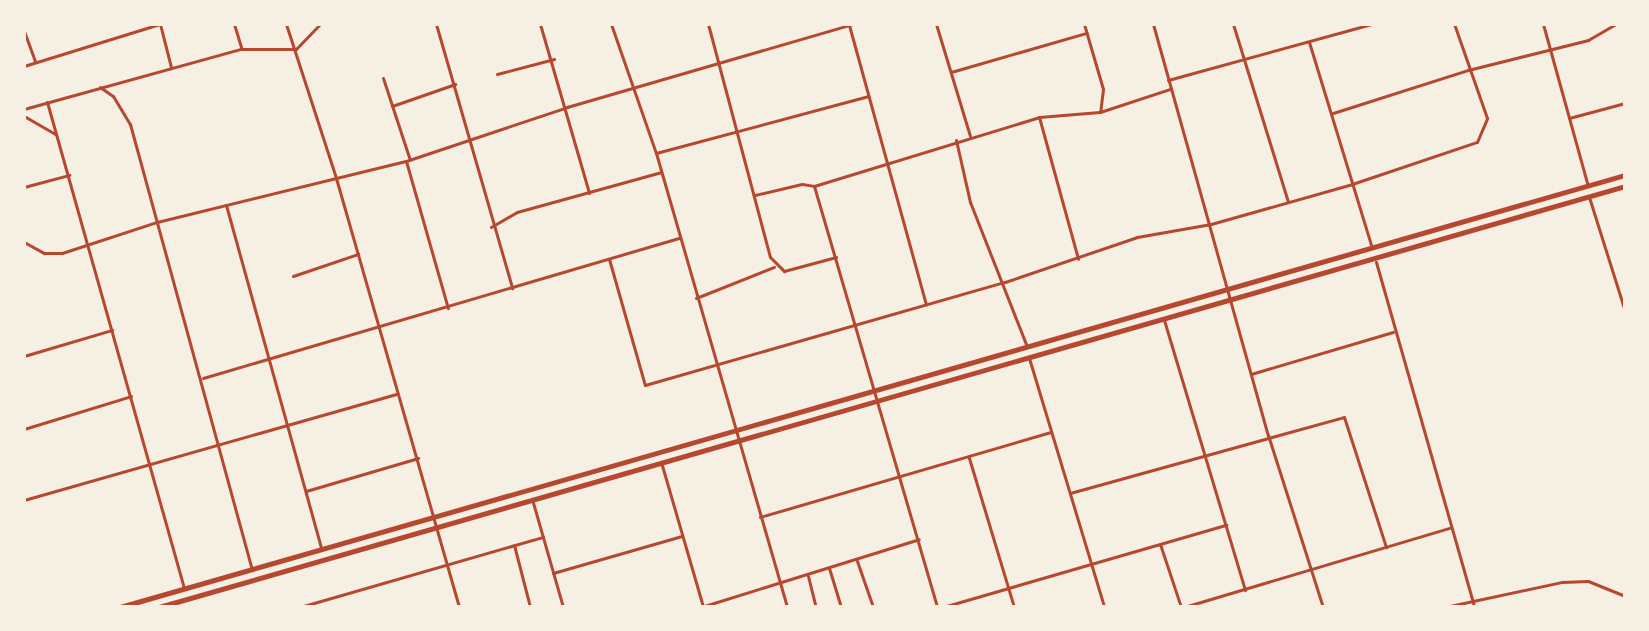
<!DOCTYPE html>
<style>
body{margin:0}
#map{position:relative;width:1649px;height:631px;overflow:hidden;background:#f6efe4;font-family:Helvetica,sans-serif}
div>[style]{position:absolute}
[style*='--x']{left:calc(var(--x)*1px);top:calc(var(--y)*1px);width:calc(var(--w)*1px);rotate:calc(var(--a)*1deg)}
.minor>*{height:3px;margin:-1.5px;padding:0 1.5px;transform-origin:1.5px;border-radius:1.5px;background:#b5482f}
.secondary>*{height:5px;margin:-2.5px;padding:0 2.5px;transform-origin:2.5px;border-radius:2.5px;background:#b5482f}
span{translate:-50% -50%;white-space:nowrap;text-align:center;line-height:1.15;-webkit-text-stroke:8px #f6efe4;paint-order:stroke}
.frame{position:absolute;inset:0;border:26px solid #f6efe4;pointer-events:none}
</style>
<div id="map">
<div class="minor">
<i style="--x:160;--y:24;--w:44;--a:75.7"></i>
<i style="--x:234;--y:24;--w:24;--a:73"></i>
<i style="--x:286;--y:24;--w:162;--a:72"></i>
<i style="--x:336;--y:178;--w:446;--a:74"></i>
<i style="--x:436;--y:24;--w:275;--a:73.9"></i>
<i style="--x:540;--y:24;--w:176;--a:73.8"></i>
<i style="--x:611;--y:24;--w:137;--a:70.8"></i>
<i style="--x:656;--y:153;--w:473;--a:73.9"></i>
<i style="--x:708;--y:24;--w:241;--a:75.1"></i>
<i style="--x:770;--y:257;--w:20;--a:45"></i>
<i style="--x:784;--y:271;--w:54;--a:-15.1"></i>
<i style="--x:936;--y:24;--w:117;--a:73.1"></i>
<i style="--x:1084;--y:24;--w:68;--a:73.7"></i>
<i style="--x:1103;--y:89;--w:23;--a:97"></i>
<i style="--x:1153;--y:24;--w:427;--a:74.4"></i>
<i style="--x:1268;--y:435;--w:181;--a:72.3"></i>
<i style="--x:1233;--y:24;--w:186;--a:72.8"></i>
<i style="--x:1543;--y:24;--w:168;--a:74.5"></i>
<i style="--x:849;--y:25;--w:290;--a:74.6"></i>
<i style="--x:24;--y:31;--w:33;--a:70"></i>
<i style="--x:1309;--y:42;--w:215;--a:73"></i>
<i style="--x:24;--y:66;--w:142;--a:-17.2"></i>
<i style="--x:951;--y:72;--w:141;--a:-16.1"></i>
<i style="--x:497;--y:74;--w:59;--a:-14.7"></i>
<i style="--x:383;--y:78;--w:86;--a:71.8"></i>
<i style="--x:1168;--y:80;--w:211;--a:-15.4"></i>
<i style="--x:100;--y:87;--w:16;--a:35"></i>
<i style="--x:113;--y:96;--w:33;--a:59"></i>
<i style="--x:130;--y:124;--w:461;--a:74.7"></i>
<i style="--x:47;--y:102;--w:505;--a:74.26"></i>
<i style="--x:392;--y:106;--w:67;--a:-19.2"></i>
<i style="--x:24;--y:109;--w:225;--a:-15.5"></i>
<i style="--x:241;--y:49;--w:55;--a:0"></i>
<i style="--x:296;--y:49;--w:35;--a:-46"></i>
<i style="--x:1333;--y:113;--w:142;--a:-17.7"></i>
<i style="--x:1468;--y:70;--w:124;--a:-14"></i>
<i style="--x:1588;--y:40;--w:32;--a:-30"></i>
<i style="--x:24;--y:116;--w:36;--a:30"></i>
<i style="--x:1039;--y:117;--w:147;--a:74.6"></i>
<i style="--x:1569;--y:118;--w:58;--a:-15"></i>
<i style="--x:956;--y:140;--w:64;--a:77.3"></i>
<i style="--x:970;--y:202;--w:156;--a:68.5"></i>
<i style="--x:656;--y:153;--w:220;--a:-15"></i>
<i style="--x:406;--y:161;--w:170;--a:-18.5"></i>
<i style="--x:567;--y:107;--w:297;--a:-16.2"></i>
<i style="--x:814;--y:186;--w:439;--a:73.7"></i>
<i style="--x:24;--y:187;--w:47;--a:-14.9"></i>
<i style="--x:755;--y:195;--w:48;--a:-13.2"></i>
<i style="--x:802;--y:184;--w:12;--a:9"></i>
<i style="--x:814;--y:186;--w:235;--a:-17"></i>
<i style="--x:1039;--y:117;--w:61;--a:-4.7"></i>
<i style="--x:1100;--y:112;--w:74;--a:-18.2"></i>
<i style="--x:1589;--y:197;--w:120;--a:72.5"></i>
<i style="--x:226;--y:205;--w:356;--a:74.5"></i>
<i style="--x:491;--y:227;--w:30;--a:-30"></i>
<i style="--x:517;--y:212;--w:149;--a:-15.5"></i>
<i style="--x:24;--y:242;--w:23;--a:29"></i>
<i style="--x:44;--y:253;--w:18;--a:0"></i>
<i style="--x:62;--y:253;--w:100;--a:-18.1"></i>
<i style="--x:157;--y:222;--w:256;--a:-13.8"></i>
<i style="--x:406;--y:161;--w:153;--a:74.1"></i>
<i style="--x:609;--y:259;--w:131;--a:74.1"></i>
<i style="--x:645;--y:385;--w:374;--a:-16"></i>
<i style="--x:1005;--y:282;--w:139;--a:-18.8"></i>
<i style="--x:1137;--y:237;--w:75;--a:-10"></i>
<i style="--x:1211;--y:224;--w:147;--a:-15.8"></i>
<i style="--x:1352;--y:184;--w:132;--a:-18.6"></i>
<i style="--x:1477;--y:142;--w:26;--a:-67"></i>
<i style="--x:1487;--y:118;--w:100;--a:-109.3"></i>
<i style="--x:1376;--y:262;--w:359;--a:74.1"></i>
<i style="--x:293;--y:276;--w:69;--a:-18.7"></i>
<i style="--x:696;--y:298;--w:84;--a:-21.7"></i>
<i style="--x:1164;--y:320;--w:282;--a:73.3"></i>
<i style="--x:24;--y:356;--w:92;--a:-16.5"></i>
<i style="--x:1029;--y:358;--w:260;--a:73.2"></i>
<i style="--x:1251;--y:374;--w:148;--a:-16.5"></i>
<i style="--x:203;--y:378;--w:496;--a:-16.4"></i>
<i style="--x:24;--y:429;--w:112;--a:-17.1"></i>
<i style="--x:969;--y:458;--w:156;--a:73.2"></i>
<i style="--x:661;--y:462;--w:151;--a:73.8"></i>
<i style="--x:306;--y:491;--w:117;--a:-16.4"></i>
<i style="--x:1070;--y:493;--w:284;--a:-15.5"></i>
<i style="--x:1344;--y:417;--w:137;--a:72.1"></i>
<i style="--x:532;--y:499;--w:112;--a:74"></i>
<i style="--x:24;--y:500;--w:388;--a:-15.9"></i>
<i style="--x:760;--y:517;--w:302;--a:-16.3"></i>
<i style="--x:1160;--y:544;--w:66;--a:71.6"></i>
<i style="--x:514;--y:545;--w:64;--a:75.5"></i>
<i style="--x:857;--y:561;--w:49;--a:70.8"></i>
<i style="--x:829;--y:568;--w:41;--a:72.9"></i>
<i style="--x:553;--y:573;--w:134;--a:-16"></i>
<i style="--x:808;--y:576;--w:32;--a:76"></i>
<i style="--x:24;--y:605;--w:2;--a:90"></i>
<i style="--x:300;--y:607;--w:253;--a:-16.1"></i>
<i style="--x:701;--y:607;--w:228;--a:-17.3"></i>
<i style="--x:943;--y:607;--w:295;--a:-16.2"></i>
<i style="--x:1184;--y:607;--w:277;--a:-16.6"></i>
<i style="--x:1445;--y:607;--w:120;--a:-12.1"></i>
<i style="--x:1562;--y:582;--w:26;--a:-2"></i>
<i style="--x:1588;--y:581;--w:40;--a:22"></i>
</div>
<div class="secondary">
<i style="--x:120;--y:607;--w:1566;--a:-16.02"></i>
<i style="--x:159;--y:607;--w:1525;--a:-16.02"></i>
</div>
<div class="frame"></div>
</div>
